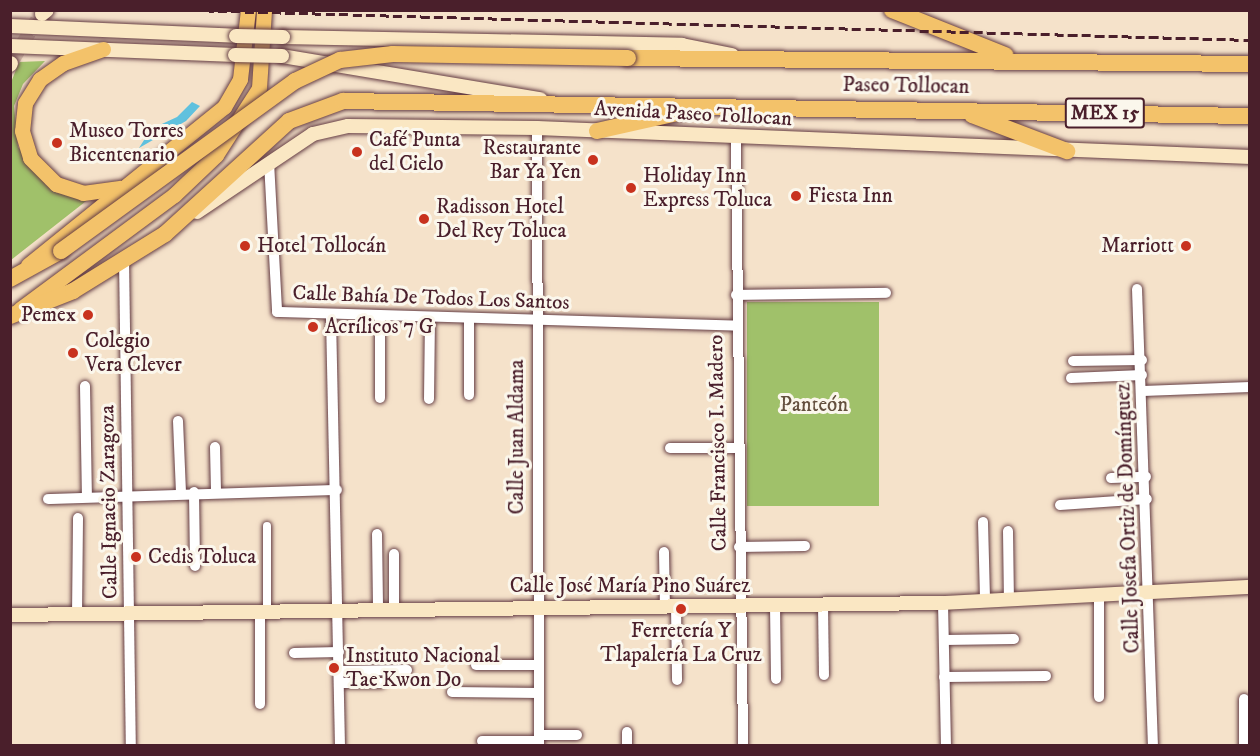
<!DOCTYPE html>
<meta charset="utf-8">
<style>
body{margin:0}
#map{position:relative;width:1260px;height:756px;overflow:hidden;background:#f5e2ca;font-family:"IM FELL DW Pica",serif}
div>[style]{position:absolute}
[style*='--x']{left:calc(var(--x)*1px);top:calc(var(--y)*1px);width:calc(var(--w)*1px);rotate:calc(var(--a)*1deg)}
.green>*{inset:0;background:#a0c16a;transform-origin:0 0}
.water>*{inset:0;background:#60c1de}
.secondary-tunnel>*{height:14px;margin-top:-7px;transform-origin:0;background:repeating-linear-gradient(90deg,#d3bbaa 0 14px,transparent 0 21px)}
.roads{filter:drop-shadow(0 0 2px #643c43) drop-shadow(0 0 2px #643c43)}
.pedestrian>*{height:8px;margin:-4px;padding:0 4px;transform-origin:4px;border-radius:4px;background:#fff}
.minor>*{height:10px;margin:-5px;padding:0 5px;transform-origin:5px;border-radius:5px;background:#fff}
.secondary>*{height:14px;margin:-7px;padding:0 7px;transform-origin:7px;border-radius:7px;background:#fae7c3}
.primary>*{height:15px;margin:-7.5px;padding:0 7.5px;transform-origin:7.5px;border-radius:7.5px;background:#f3c26a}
.trunk>*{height:16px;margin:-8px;padding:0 8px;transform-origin:8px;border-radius:8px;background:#f3c26a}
.rail>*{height:3px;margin-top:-1.5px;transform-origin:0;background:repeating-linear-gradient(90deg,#4a1f2b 0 9px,transparent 0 13.5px)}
.bridges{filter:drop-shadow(0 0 2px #643c43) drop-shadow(0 0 2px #643c43)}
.secondary-bridge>*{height:14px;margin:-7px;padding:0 7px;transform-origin:7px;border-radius:7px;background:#fae7c3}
.trunk-bridge>*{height:16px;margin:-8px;padding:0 8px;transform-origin:8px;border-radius:8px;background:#f3c26a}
.dots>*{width:16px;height:16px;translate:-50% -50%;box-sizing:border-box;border:3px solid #fbf7ec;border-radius:50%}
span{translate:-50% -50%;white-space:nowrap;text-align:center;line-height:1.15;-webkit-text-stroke:6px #fbf7ec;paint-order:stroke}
.shield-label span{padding:2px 4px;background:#fbf7ec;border:2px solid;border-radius:4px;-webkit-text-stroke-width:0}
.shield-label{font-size:20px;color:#4a1f2b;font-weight:700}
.street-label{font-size:21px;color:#4a1f2b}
.poi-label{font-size:21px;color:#4a1f2b}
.left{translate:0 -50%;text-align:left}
.right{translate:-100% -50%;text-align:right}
.park-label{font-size:21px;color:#64503e}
.frame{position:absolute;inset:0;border:12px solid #4a1f2b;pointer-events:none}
</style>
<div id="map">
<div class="green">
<i style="clip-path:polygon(45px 61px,23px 84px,14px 106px,18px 147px,46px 185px,90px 198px,11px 260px,10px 85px,19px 62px)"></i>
<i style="left:879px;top:302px;width:204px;height:132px;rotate:90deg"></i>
</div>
<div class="water">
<i style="clip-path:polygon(192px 102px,200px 106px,186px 121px,139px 148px,151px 129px,177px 117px)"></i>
</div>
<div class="secondary-tunnel">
<i style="--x:11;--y:63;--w:50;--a:-58.8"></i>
</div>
<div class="roads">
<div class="pedestrian">
<i style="--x:267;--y:526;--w:86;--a:90"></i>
</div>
<div class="minor">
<i style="--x:537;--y:128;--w:618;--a:89.81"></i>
<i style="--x:736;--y:139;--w:607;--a:89.34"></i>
<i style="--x:269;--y:162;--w:150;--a:86.9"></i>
<i style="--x:277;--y:312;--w:459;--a:1.7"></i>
<i style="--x:124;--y:258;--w:488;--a:89.2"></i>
<i style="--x:1137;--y:289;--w:457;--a:88"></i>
<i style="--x:736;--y:295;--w:150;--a:-0.8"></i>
<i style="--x:331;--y:317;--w:429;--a:88.8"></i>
<i style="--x:380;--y:319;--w:79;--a:90"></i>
<i style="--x:469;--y:320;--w:75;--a:90"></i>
<i style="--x:1073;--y:361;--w:69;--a:-0.8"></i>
<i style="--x:1071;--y:378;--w:71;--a:-2.4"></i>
<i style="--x:85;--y:386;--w:111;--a:89"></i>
<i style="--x:1143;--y:391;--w:107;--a:-2.1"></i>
<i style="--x:429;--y:399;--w:80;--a:-89.3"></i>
<i style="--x:178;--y:421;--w:72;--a:87.6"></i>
<i style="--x:215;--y:447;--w:45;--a:88.7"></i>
<i style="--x:670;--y:448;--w:68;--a:0"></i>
<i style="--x:1111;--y:478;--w:35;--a:-2"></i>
<i style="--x:194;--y:492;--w:74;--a:89.2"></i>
<i style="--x:48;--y:499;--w:289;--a:-1.8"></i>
<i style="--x:1060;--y:505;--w:87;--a:-3.9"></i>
<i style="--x:983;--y:522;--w:79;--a:88.5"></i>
<i style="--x:1008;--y:531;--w:69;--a:89.2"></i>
<i style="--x:377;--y:534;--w:76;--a:89.2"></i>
<i style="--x:739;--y:547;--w:66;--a:-0.9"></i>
<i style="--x:664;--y:552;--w:55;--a:89"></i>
<i style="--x:394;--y:554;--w:56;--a:90"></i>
<i style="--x:1099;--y:594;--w:103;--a:90"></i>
<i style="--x:943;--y:603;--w:143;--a:88.8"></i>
<i style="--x:823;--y:605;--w:70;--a:89.2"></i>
<i style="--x:676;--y:606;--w:74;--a:89.2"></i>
<i style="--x:775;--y:606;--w:73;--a:89.2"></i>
<i style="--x:260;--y:612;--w:92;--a:90"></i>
<i style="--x:77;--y:615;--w:97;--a:-89.4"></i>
<i style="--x:944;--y:640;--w:70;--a:-0.8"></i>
<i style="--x:294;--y:653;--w:45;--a:-1.3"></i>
<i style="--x:476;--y:665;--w:63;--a:0"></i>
<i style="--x:339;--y:671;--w:68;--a:-0.8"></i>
<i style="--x:944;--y:677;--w:102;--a:-0.6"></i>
<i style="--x:339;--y:683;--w:42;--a:0"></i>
<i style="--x:452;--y:692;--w:87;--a:0.7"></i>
<i style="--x:1244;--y:699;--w:47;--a:90"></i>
<i style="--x:627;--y:732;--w:14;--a:90"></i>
<i style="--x:539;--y:735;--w:38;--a:0"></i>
<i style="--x:482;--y:741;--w:57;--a:0"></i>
</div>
<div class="secondary">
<i style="--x:42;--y:14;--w:6;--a:-39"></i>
<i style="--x:10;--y:26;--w:226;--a:2.5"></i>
<i style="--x:283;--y:37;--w:399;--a:1.1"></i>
<i style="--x:682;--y:45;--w:51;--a:11.3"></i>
<i style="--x:10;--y:46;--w:225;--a:2.3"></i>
<i style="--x:282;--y:56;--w:262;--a:9.5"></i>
<i style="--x:10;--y:65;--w:2;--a:-63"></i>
<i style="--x:197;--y:212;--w:140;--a:-33.9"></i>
<i style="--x:313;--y:134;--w:36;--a:-13"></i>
<i style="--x:348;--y:126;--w:189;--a:0.6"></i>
<i style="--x:537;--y:128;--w:714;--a:2.33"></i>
<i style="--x:10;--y:615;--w:933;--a:-0.74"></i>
<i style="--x:943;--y:603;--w:307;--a:-3"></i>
</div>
<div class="primary">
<i style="--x:103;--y:49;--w:42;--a:160.7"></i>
<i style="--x:63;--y:63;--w:28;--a:145"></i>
<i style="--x:40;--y:79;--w:28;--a:122"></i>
<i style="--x:25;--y:103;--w:28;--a:96"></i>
<i style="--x:22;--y:131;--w:28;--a:73"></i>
<i style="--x:30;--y:158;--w:37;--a:45"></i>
<i style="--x:56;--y:184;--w:28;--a:18"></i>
<i style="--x:83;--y:193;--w:37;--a:-8"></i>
<i style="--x:28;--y:265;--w:252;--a:-38.9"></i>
<i style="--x:224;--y:107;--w:32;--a:-60"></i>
<i style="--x:240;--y:79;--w:69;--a:-83.4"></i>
<i style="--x:20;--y:309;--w:192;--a:-36.5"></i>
<i style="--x:174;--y:195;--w:58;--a:-43.6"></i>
<i style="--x:216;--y:155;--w:80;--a:-57.3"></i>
<i style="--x:259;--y:88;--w:78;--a:-86.3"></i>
</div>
<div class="trunk">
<i style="--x:892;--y:10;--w:122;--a:21.7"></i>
<i style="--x:628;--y:58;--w:622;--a:0.55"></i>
<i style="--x:972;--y:115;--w:102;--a:20.8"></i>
<i style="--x:597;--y:131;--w:95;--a:-12.7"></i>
<i style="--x:10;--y:279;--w:58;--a:-28.8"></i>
<i style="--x:10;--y:316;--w:68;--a:-21.6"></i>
<i style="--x:73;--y:291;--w:108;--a:-31.8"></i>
<i style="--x:165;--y:234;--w:168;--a:-42.3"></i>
<i style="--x:289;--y:121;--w:58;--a:-20.3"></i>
<i style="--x:343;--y:101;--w:907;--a:0.95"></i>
</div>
</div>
<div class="rail">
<i style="--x:191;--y:10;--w:1059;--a:1.62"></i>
</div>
<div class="bridges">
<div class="secondary-bridge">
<i style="--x:236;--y:36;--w:47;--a:1.2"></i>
<i style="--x:235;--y:55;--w:47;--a:1.2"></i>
</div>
<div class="trunk-bridge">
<i style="--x:61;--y:251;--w:289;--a:-36"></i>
<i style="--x:295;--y:81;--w:50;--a:-25"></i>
<i style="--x:340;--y:60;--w:53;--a:-6.5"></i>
<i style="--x:393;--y:54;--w:235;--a:1"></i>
</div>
</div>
<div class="dots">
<i style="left:57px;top:143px;background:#c8321e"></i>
<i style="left:357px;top:152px;background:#c8321e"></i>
<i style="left:593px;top:160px;background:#c8321e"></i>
<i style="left:631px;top:188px;background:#c8321e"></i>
<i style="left:796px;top:196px;background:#c8321e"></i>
<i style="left:424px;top:219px;background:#c8321e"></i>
<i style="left:245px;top:246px;background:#c8321e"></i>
<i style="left:1186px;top:246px;background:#c8321e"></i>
<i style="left:88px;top:315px;background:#c8321e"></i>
<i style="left:313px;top:327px;background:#c8321e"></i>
<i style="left:73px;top:353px;background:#c8321e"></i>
<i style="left:136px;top:557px;background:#c8321e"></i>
<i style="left:681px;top:609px;background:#c8321e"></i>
<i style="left:334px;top:668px;background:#c8321e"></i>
</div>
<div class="shield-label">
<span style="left:1105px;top:113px">MEX 15</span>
</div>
<div class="street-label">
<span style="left:906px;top:86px;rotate:1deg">Paseo Tollocan</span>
<span style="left:693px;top:114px;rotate:3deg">Avenida Paseo Tollocan</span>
<span style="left:431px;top:298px;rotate:2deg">Calle Bahía De Todos Los Santos</span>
<span style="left:517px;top:437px;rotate:-90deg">Calle Juan Aldama</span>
<span style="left:718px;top:443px;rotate:-91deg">Calle Francisco I. Madero</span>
<span style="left:109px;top:502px;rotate:-91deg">Calle Ignacio Zaragoza</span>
<span style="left:1128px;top:518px;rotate:-92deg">Calle Josefa Ortiz de Domínguez</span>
<span style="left:630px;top:586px">Calle José María Pino Suárez</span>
</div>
<div class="poi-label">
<span class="left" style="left:69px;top:143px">Museo Torres<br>Bicentenario</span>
<span class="left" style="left:369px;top:152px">Café Punta<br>del Cielo</span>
<span class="right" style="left:581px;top:160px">Restaurante<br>Bar Ya Yen</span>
<span class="left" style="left:643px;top:188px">Holiday Inn<br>Express Toluca</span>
<span class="left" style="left:808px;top:196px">Fiesta Inn</span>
<span class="left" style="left:436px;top:219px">Radisson Hotel<br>Del Rey Toluca</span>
<span class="left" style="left:257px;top:246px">Hotel Tollocán</span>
<span class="right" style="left:1174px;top:246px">Marriott</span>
<span class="right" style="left:76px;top:315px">Pemex</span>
<span class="left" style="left:325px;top:327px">Acrílicos 7 G</span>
<span class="left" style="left:85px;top:353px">Colegio<br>Vera Clever</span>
<span class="left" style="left:148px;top:557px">Cedis Toluca</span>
<span style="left:681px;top:643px">Ferretería Y<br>Tlapalería La Cruz</span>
<span class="left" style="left:346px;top:668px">Instituto Nacional<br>Tae Kwon Do</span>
</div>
<div class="park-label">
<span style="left:814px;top:405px">Panteón</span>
</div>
<div class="frame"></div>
</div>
